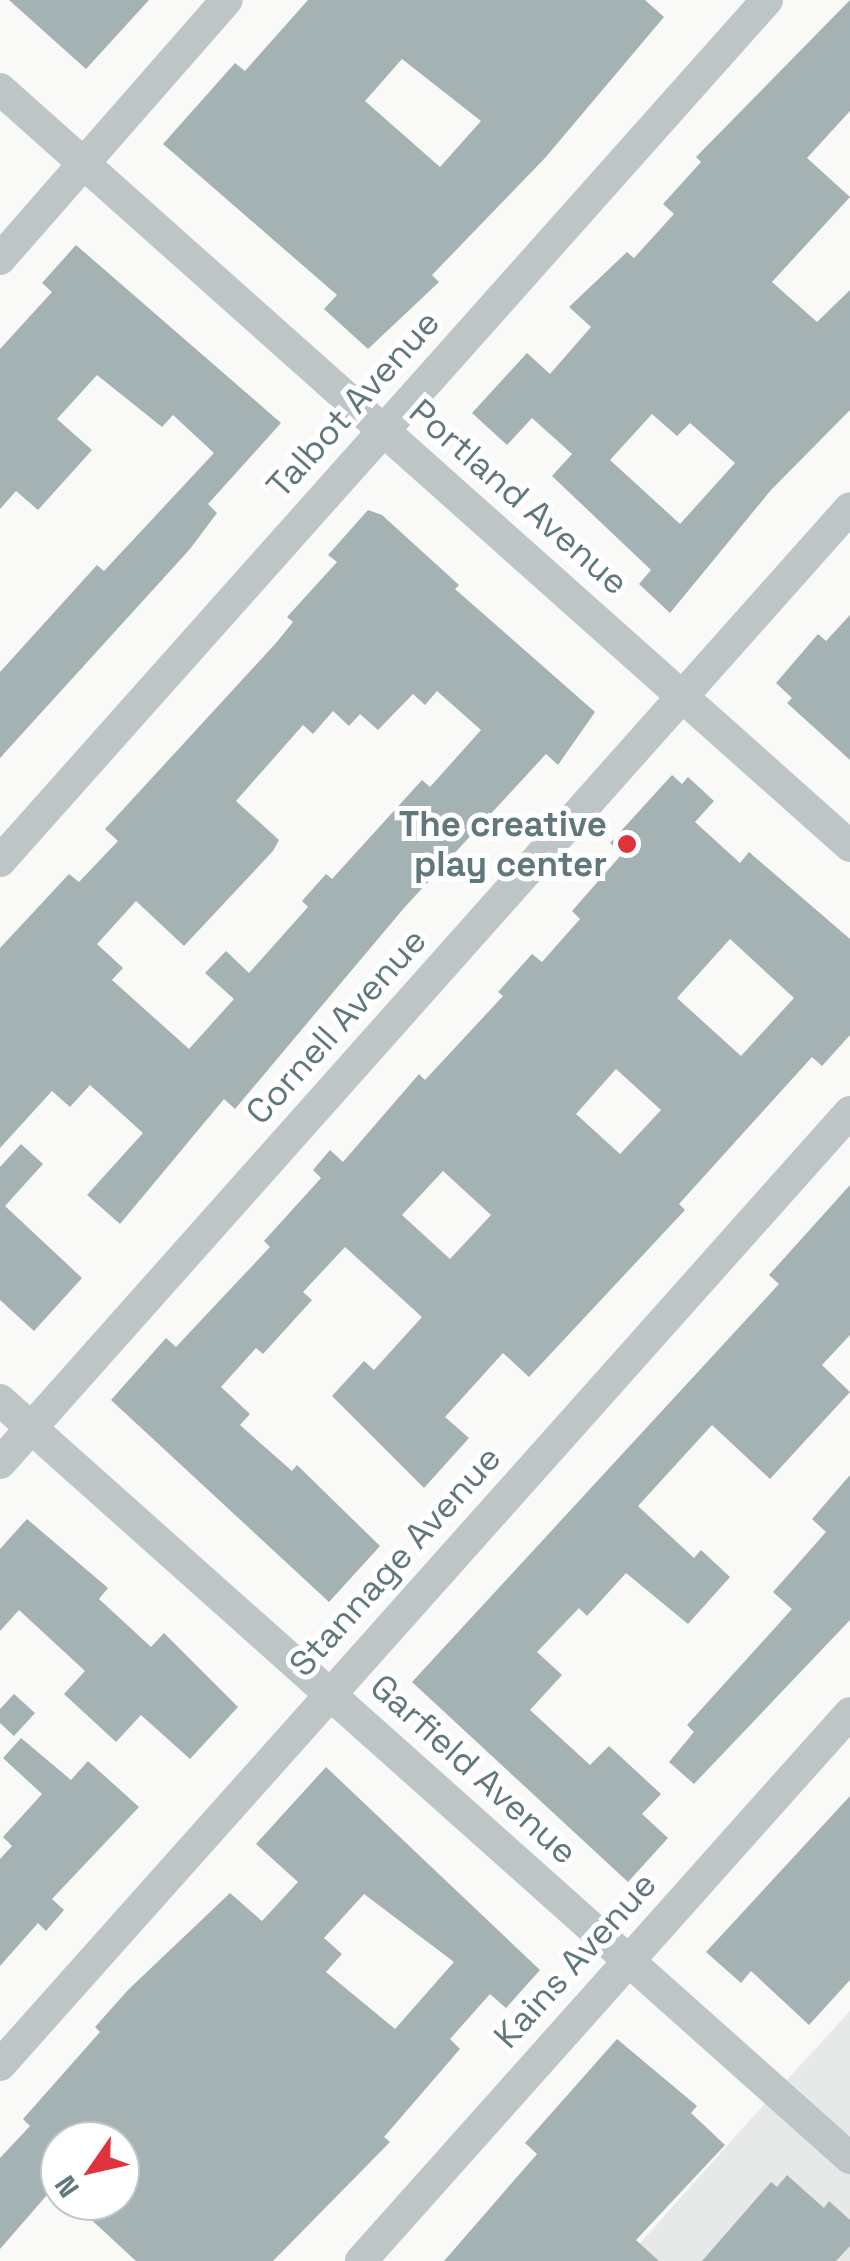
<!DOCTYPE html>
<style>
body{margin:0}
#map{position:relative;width:850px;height:2261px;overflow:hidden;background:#f9f9f7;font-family:"Space Grotesk",sans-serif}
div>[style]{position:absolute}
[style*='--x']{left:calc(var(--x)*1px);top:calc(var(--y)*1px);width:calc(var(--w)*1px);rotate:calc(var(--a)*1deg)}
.built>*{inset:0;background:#e7e9e8}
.building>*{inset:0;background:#a5b2b4}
.minor>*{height:32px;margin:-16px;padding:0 16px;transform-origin:16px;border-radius:16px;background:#bec5c7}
.dots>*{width:28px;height:28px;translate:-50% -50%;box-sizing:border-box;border:5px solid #fff;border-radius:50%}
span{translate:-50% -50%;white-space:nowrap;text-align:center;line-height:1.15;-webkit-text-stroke:10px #fff;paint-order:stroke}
.street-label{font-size:35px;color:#60777b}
.poi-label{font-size:35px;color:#60777b;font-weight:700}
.right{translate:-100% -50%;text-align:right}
.north{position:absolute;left:40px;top:2121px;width:100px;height:100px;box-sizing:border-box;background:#fff;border:2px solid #bfc9ca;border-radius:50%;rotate:236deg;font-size:28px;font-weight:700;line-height:40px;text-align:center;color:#60777b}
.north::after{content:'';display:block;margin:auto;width:35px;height:45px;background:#de333b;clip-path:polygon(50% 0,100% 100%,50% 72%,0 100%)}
</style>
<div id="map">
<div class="built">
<i style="clip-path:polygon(850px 2011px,850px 2261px,624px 2261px,750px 2120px)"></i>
</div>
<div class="building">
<i style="clip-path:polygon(9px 0,149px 0,86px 69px)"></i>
<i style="clip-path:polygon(evenodd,308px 0,645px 0,664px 17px,545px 158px,432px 275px,439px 282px,368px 349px,324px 309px,337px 295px,163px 144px,235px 63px,245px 71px,308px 0,402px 59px,481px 121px,440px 167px,365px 101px,402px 59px)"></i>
<i style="clip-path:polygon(evenodd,850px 0,850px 111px,807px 158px,850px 197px,772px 282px,817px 322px,850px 290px,850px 410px,771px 490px,670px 613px,639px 584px,651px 570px,552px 476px,572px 454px,532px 418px,507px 445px,472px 413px,527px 353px,550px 374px,591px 327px,569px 307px,627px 252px,634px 258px,674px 214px,663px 204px,701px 162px,696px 157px,850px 0,652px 414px,677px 436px,690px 423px,735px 463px,680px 524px,610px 460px,652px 414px)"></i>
<i style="clip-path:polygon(76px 245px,281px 423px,208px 504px,217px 513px,190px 549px,0 758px,0 672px,97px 565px,104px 571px,214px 453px,173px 415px,162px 427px,97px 375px,57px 419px,92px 450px,38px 510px,16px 491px,0 509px,0 349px,52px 292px,42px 283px)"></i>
<i style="clip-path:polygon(evenodd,368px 510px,382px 515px,459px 585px,455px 589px,595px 712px,558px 765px,546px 754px,404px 908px,235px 1109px,224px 1099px,120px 1224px,87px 1195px,143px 1133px,90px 1085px,70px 1107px,52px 1091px,0 1148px,0 948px,69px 874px,79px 882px,118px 841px,105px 829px,276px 643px,293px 622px,287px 617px,337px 562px,328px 555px,368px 510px,437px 691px,481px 730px,430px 787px,422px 780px,332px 879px,326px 874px,302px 901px,308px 907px,249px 973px,226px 951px,205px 973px,234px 999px,189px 1049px,112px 980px,123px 968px,97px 944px,136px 901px,184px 946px,273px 851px,279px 840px,236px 801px,303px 725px,313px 734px,333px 711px,349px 726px,360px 714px,378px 730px,413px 694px,425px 705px,437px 691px)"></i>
<i style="clip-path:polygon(850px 615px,850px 760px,787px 703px,792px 698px,776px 683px,818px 634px,826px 641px)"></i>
<i style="clip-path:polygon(evenodd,672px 775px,682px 784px,688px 777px,714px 801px,695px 822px,740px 863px,749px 852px,850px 939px,850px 1035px,822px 1066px,812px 1057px,679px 1204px,685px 1210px,529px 1377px,503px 1353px,445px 1417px,469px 1438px,424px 1488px,332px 1396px,364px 1361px,374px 1370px,422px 1317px,345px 1247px,303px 1292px,312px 1300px,263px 1354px,256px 1348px,221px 1387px,250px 1414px,240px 1425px,292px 1471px,297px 1465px,380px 1546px,329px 1602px,111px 1400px,166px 1338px,176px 1347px,270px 1247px,264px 1241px,321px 1178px,313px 1170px,330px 1150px,343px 1162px,419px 1074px,425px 1080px,503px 996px,498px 992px,532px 954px,542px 962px,580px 919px,572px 911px,622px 854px,610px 843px,672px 775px,730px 939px,794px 998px,741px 1056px,677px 998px,730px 939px,672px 775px,616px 1069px,661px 1110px,620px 1154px,576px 1114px,616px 1069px,672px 775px,443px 1171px,491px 1215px,450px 1259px,402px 1215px,443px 1171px)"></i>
<i style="clip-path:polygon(21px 1144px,43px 1164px,5px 1206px,82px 1278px,34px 1331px,0 1300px,0 1167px)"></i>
<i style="clip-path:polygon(850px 1185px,850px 1335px,822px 1365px,850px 1392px,770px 1479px,712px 1425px,638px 1506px,694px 1558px,701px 1550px,730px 1577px,688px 1624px,626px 1573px,587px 1616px,579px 1608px,537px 1652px,562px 1675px,530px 1710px,590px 1765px,609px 1746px,661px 1794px,642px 1814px,668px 1838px,628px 1882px,412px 1682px,779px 1284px,769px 1275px)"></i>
<i style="clip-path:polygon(850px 1475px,850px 1620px,694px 1784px,669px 1762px,694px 1732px,687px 1725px,792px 1609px,773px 1592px,826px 1532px,812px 1519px)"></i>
<i style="clip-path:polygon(27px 1519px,108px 1588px,99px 1599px,151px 1647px,164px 1633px,238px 1707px,190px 1759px,141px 1715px,116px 1742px,64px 1694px,85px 1671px,19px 1610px,0 1631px,0 1549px)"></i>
<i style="clip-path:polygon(14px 1694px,35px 1713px,14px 1736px,0 1723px,0 1709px)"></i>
<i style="clip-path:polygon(21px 1738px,71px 1780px,88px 1761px,139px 1807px,52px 1899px,64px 1910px,46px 1931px,38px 1923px,0 1966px,0 1859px,12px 1846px,3px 1837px,42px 1794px,3px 1758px)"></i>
<i style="clip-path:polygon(evenodd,326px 1767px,540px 1970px,506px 2008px,490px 1994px,450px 2039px,460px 2049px,384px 2137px,390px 2142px,273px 2261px,136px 2261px,71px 2201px,120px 2201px,120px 2141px,60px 2141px,60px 2180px,0 2249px,0 2158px,30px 2126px,23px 2119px,100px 2032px,95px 2027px,128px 1990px,230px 1893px,262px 1921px,298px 1882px,256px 1844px,326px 1767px,364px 1894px,454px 1962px,395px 2029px,326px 1972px,342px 1954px,324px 1938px,364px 1894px)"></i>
<i style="clip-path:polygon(850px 1796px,850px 1980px,809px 2025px,751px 1971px,741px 1983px,706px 1952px)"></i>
<i style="clip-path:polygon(617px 2039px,697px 2106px,691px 2113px,725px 2145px,636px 2240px,659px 2261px,444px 2261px,537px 2154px,525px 2143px)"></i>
<i style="clip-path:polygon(787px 2175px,824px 2208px,829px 2201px,850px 2220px,850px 2246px,836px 2261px,702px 2261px,771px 2182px,777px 2187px)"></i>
</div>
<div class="minor">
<i style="--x:0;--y:89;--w:1138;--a:41.69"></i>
<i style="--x:0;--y:259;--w:344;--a:-48.8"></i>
<i style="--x:0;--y:861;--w:1153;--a:-48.3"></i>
<i style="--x:0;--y:1400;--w:1139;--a:41.73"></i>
<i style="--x:0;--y:1463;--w:1278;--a:-48.33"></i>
<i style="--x:0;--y:2065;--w:1277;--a:-48.27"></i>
<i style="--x:361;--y:2261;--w:734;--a:-48.26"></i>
</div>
<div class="dots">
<i style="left:627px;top:844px;background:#de333b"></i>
</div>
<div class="street-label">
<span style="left:353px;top:404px;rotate:-48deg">Talbot Avenue</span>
<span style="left:519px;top:497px;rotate:41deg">Portland Avenue</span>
<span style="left:336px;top:1026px;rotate:-48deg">Cornell Avenue</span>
<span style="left:395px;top:1561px;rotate:-48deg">Stannage Avenue</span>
<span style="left:474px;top:1769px;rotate:42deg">Garfield Avenue</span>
<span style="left:575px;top:1960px;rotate:-48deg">Kains Avenue</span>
</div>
<div class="poi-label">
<span class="right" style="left:607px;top:844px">The creative<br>play center</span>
</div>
<div class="north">N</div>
</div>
